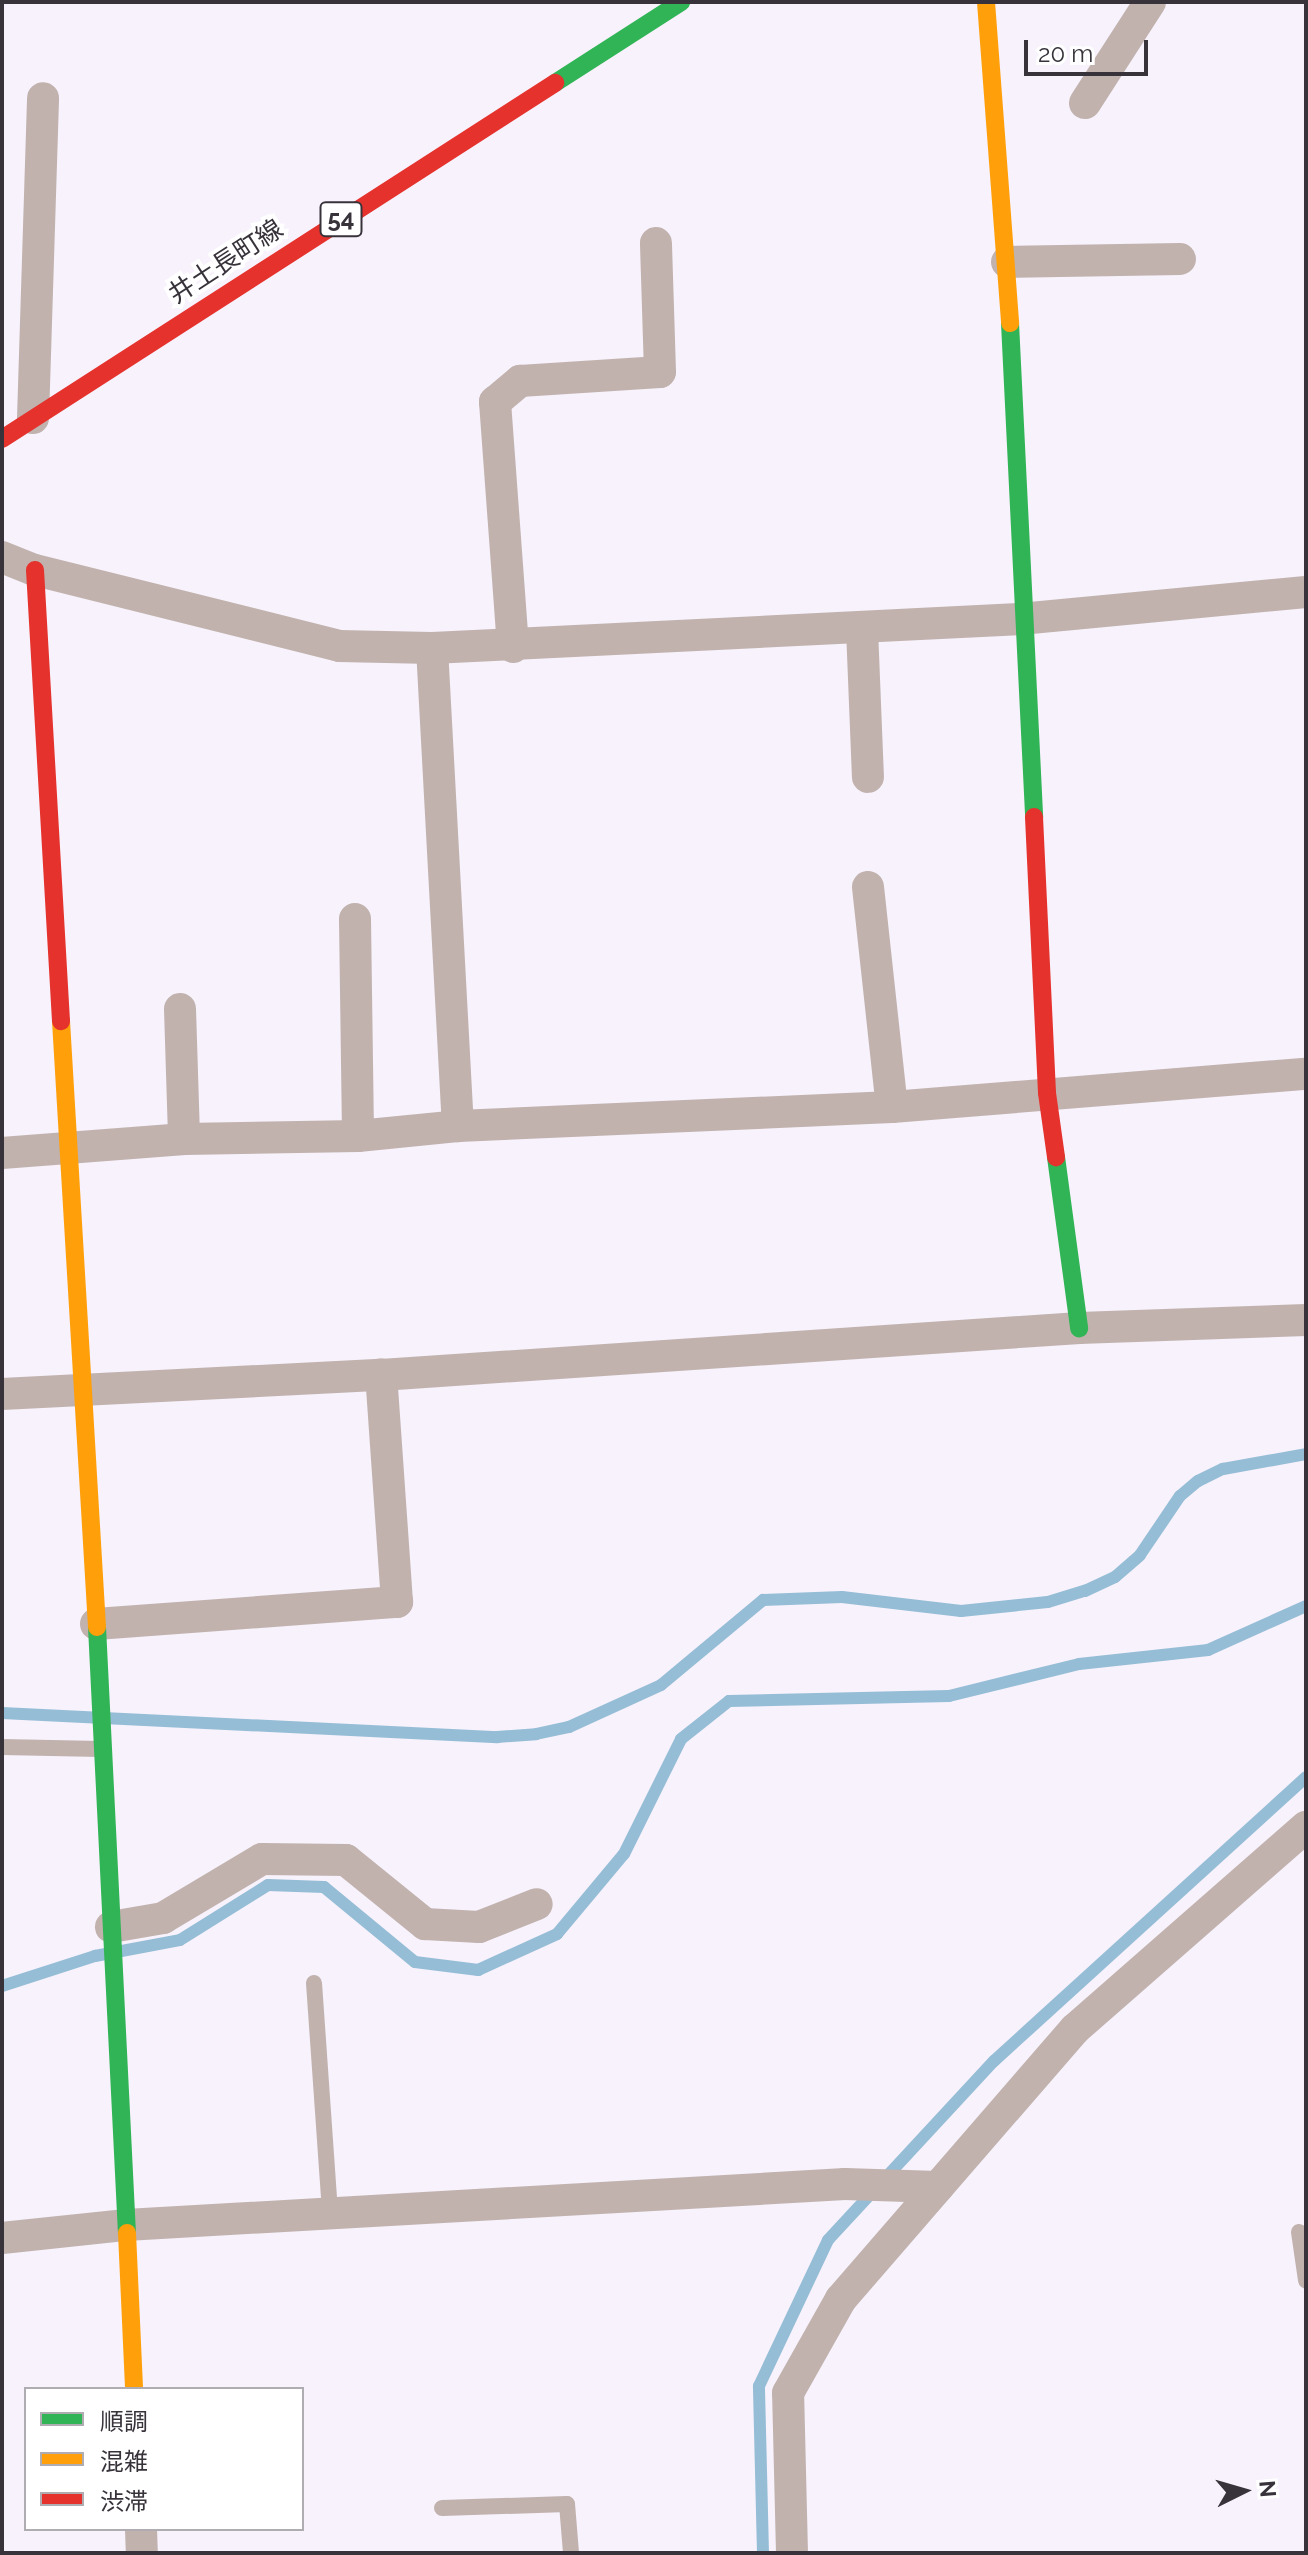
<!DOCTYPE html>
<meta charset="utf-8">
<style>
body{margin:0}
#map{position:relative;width:1308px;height:2555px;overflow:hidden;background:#f7f2fc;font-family:Raleway,"Noto Sans JP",sans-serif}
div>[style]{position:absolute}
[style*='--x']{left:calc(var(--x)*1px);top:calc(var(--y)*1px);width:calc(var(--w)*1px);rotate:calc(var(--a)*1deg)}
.stream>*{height:12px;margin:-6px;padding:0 6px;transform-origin:6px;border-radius:6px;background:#95bdd6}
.lane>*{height:16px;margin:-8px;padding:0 8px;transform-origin:8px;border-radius:8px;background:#c1b2ae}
.street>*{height:32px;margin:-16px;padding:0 16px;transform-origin:16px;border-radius:16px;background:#c1b2ae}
.fast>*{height:18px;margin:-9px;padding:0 9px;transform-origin:9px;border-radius:9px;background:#30b455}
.slow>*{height:18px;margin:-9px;padding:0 9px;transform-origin:9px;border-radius:9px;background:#ff9f0a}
.jam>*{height:18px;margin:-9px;padding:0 9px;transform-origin:9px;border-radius:9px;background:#e5322d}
span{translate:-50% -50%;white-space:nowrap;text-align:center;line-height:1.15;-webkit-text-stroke:8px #fff;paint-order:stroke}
.shield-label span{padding:2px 6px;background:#fff;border:2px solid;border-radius:6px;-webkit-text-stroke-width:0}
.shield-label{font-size:24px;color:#38333b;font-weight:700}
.street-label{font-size:26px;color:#38333b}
.frame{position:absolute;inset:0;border:4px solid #38333b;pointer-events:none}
.legend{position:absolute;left:24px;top:2387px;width:280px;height:144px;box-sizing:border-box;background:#fff;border:2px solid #afadb1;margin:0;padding:10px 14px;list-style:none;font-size:24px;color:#38333b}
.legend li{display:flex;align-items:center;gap:16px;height:40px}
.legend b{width:40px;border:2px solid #afadb1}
.north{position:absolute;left:1204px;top:2451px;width:80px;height:80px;-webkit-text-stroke:6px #fff;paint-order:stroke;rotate:85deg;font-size:22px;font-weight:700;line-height:32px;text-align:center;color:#38333b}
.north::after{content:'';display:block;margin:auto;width:28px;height:36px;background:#38333b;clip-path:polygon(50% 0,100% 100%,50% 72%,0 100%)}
.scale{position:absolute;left:1024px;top:40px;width:124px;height:36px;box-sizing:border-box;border:4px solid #38333b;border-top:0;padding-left:10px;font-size:24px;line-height:28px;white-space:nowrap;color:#38333b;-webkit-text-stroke:6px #fff;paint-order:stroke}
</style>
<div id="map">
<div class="stream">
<i style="--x:2;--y:1713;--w:496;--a:2.8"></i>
<i style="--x:497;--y:1737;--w:39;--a:-4"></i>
<i style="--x:536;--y:1734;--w:34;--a:-12"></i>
<i style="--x:569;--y:1727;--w:101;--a:-24.5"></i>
<i style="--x:661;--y:1685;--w:133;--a:-39.8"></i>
<i style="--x:763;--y:1600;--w:79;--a:-2.2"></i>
<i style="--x:842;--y:1597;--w:120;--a:6.7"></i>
<i style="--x:961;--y:1611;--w:87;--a:-5.9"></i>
<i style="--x:1048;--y:1602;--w:39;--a:-17"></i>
<i style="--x:1085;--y:1591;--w:33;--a:-25"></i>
<i style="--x:1115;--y:1577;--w:33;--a:-41"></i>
<i style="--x:1140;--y:1555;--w:71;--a:-55.9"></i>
<i style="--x:1180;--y:1496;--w:23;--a:-40"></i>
<i style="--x:1198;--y:1481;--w:28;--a:-26"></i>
<i style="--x:1223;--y:1469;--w:84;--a:-10.2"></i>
<i style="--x:2;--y:1986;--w:98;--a:-17.9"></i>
<i style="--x:95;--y:1956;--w:86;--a:-10.7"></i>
<i style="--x:180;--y:1940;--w:104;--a:-32"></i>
<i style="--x:268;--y:1885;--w:56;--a:2"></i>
<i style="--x:324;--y:1887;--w:118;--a:39.5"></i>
<i style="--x:415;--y:1962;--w:64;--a:7.2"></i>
<i style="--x:478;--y:1970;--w:87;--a:-24.5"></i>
<i style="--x:557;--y:1934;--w:104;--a:-50.1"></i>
<i style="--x:624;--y:1854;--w:128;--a:-63.6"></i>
<i style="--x:681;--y:1739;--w:61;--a:-38.4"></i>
<i style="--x:729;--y:1701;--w:220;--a:-1.3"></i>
<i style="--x:949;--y:1696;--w:134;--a:-13.8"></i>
<i style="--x:1079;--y:1664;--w:130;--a:-6.2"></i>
<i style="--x:1208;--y:1650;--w:107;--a:-24.2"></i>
<i style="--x:763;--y:2553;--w:167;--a:-91.4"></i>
<i style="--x:759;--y:2386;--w:161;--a:-64.7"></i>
<i style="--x:828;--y:2240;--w:244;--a:-47.2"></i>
<i style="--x:994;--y:2061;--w:422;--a:-42.3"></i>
</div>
<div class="lane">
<i style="--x:2;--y:1747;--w:98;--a:1.2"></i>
<i style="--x:314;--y:1983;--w:231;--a:86"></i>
<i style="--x:1299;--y:2232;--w:49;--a:81.7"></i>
<i style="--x:442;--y:2508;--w:125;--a:-1.8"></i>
<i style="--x:567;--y:2504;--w:49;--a:85.3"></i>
</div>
<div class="street">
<i style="--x:1085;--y:103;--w:120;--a:-57.2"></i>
<i style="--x:1007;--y:262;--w:173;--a:-1"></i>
<i style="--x:33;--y:418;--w:320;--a:-88.2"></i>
<i style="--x:2;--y:557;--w:35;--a:22"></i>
<i style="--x:35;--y:570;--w:313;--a:14"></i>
<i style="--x:339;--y:646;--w:93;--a:1.2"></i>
<i style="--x:432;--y:648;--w:589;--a:-2.82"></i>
<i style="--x:1020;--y:619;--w:287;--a:-5.4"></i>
<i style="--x:862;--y:629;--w:148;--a:87.7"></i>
<i style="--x:513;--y:647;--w:246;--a:-94.2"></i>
<i style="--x:495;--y:402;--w:33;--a:-40"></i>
<i style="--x:520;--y:381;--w:140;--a:-3.7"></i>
<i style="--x:660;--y:372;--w:129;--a:-91.8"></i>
<i style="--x:432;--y:648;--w:479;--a:86.9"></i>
<i style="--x:868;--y:887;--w:221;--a:83.8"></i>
<i style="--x:355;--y:919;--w:217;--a:89.2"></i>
<i style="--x:180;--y:1009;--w:130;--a:88.2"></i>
<i style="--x:2;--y:1153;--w:183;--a:-4.4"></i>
<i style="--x:184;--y:1139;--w:174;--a:-1"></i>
<i style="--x:358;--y:1136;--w:100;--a:-5.7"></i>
<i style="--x:458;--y:1126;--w:434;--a:-2.5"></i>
<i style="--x:892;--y:1107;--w:415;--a:-4.6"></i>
<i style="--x:2;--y:1394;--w:379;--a:-2.9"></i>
<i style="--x:381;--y:1375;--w:700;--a:-3.85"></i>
<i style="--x:1079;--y:1328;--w:227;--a:-2"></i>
<i style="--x:96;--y:1624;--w:302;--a:-4.2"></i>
<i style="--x:397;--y:1602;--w:228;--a:-94"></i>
<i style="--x:111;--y:1927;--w:53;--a:-9.8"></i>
<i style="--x:163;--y:1918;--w:115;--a:-30.8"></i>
<i style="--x:262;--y:1859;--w:84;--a:0.7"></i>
<i style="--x:346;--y:1860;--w:102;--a:39"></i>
<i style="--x:425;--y:1924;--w:54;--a:3.2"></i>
<i style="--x:479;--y:1927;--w:62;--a:-21.6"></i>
<i style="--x:2;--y:2238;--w:125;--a:-6"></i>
<i style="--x:126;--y:2225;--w:720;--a:-3.26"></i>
<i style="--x:845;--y:2184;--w:93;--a:1.8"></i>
<i style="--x:141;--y:2529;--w:24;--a:88"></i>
<i style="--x:792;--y:2553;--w:160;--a:-91.4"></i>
<i style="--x:788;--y:2393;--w:108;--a:-60.6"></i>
<i style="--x:841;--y:2299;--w:357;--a:-49.1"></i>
<i style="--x:1075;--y:2029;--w:307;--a:-41.2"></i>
</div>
<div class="fast">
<i style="--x:555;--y:83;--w:150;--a:-32.7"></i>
<i style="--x:1010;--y:323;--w:495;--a:87.2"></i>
<i style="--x:1056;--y:1157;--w:173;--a:82.3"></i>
<i style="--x:97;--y:1627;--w:607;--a:87.17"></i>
</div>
<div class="slow">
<i style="--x:986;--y:2;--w:322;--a:85.7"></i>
<i style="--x:61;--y:1021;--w:607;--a:86.6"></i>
<i style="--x:127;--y:2233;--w:156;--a:87.4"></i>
</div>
<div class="jam">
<i style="--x:2;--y:439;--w:658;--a:-32.77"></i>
<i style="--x:35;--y:570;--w:452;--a:86.7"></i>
<i style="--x:1034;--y:817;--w:276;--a:87.3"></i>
<i style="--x:1047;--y:1093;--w:65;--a:82"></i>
</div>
<div class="shield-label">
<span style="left:341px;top:219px">54</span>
</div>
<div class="street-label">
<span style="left:226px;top:262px;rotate:-33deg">井土長町線</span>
</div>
<div class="frame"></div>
<ul class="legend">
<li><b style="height:10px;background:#30b455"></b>順調</li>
<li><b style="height:10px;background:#ff9f0a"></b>混雑</li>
<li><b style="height:10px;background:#e5322d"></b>渋滞</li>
</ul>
<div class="north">N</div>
<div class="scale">20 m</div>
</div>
